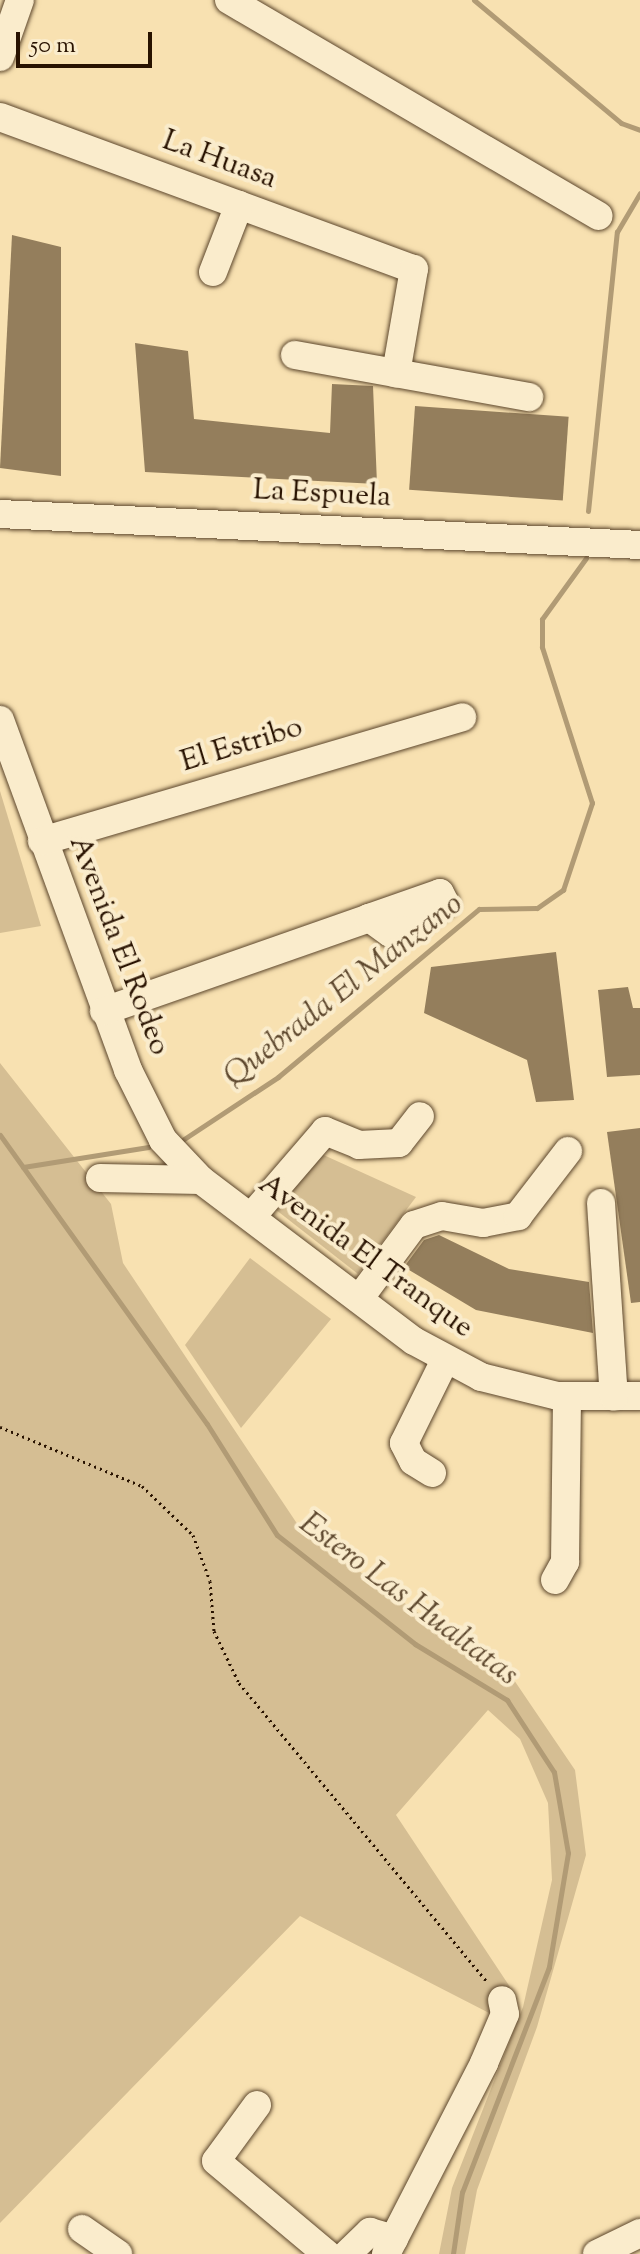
<!DOCTYPE html>
<style>
body{margin:0}
#map{position:relative;width:640px;height:2254px;overflow:hidden;background:#f8e1b1;font-family:"Sorts Mill Goudy",serif}
div>[style]{position:absolute}
[style*='--x']{left:calc(var(--x)*1px);top:calc(var(--y)*1px);width:calc(var(--w)*1px);rotate:calc(var(--a)*1deg)}
.green>*{inset:0;background:#d5be93}
.stream>*{height:5px;margin:-2.5px;padding:0 2.5px;transform-origin:2.5px;border-radius:2.5px;background:#b19b75}
.building>*{inset:0;background:#947e5c;transform-origin:0 0}
.path>*{height:3px;margin-top:-1.5px;transform-origin:0;background:repeating-linear-gradient(90deg,#281200 0 2px,transparent 0 6px)}
.roads{filter:drop-shadow(0 0 2px #5c462c) drop-shadow(0 0 2px #5c462c)}
.minor>*{height:28px;margin:-14px;padding:0 14px;transform-origin:14px;border-radius:14px;background:#faeccc}
span{translate:-50% -50%;white-space:nowrap;text-align:center;line-height:1.15;-webkit-text-stroke:8px #faeccc;paint-order:stroke}
.street-label{font-size:30px;color:#281200}
.water-label{font-size:32px;color:#5f492f;font-style:italic}
.scale{position:absolute;left:16px;top:32px;width:136px;height:36px;box-sizing:border-box;border:4px solid #281200;border-top:0;padding-left:10px;font-size:24px;line-height:28px;white-space:nowrap;color:#281200;-webkit-text-stroke:6px #faeccc;paint-order:stroke}
</style>
<div id="map">
<div class="green">
<i style="clip-path:polygon(0 791px,41px 926px,0 933px)"></i>
<i style="clip-path:polygon(0 1063px,111px 1204px,123px 1263px,302px 1531px,514px 1680px,575px 1770px,586px 1855px,537px 2027px,477px 2190px,465px 2254px,439px 2254px,452px 2188px,523px 2007px,552px 1880px,548px 1803px,520px 1739px,488px 1710px,396px 1815px,510px 1987px,493px 2015px,300px 1916px,0 2223px)"></i>
<i style="clip-path:polygon(317px 1152px,416px 1197px,358px 1274px,271px 1206px)"></i>
<i style="clip-path:polygon(250px 1258px,331px 1319px,241px 1428px,185px 1345px)"></i>
</div>
<div class="stream">
<i style="--x:474;--y:0;--w:192;--a:39.9"></i>
<i style="--x:621;--y:123;--w:20;--a:20"></i>
<i style="--x:588;--y:511;--w:281;--a:-84.1"></i>
<i style="--x:617;--y:232;--w:45;--a:-59.5"></i>
<i style="--x:0;--y:1135;--w:355;--a:54.4"></i>
<i style="--x:207;--y:1424;--w:131;--a:57.8"></i>
<i style="--x:277;--y:1535;--w:176;--a:38.3"></i>
<i style="--x:415;--y:1644;--w:108;--a:31.3"></i>
<i style="--x:507;--y:1700;--w:86;--a:56.9"></i>
<i style="--x:554;--y:1772;--w:82;--a:80.2"></i>
<i style="--x:568;--y:1853;--w:116;--a:99.5"></i>
<i style="--x:549;--y:1967;--w:241;--a:111.1"></i>
<i style="--x:462;--y:2192;--w:63;--a:98.3"></i>
<i style="--x:184;--y:1139;--w:113;--a:-33.4"></i>
<i style="--x:278;--y:1077;--w:262;--a:-39.9"></i>
<i style="--x:479;--y:909;--w:58;--a:-1"></i>
<i style="--x:537;--y:908;--w:32;--a:-35"></i>
<i style="--x:563;--y:890;--w:92;--a:-71.6"></i>
<i style="--x:592;--y:803;--w:164;--a:-107.8"></i>
<i style="--x:542;--y:647;--w:28;--a:-90"></i>
<i style="--x:542;--y:619;--w:75;--a:-54.2"></i>
<i style="--x:23;--y:1167;--w:127;--a:-9.1"></i>
</div>
<div class="building">
<i style="clip-path:polygon(12px 235px,61px 247px,61px 476px,0 468px)"></i>
<i style="clip-path:polygon(135px 343px,188px 351px,194px 419px,330px 433px,332px 384px,373px 386px,377px 484px,145px 472px)"></i>
<i style="left:415px;top:406px;width:154px;height:84px;rotate:4deg"></i>
<i style="clip-path:polygon(556px 952px,574px 1100px,536px 1102px,527px 1060px,424px 1013px,431px 967px)"></i>
<i style="clip-path:polygon(628px 987px,633px 1008px,640px 1008px,640px 1075px,607px 1077px,598px 990px)"></i>
<i style="clip-path:polygon(640px 1128px,640px 1302px,631px 1303px,607px 1132px)"></i>
<i style="clip-path:polygon(439px 1235px,509px 1269px,589px 1282px,593px 1333px,476px 1310px,404px 1267px,424px 1240px)"></i>
</div>
<div class="path">
<i style="--x:0;--y:1427;--w:154;--a:22.6"></i>
<i style="--x:142;--y:1486;--w:71;--a:43.9"></i>
<i style="--x:193;--y:1535;--w:49;--a:69.7"></i>
<i style="--x:210;--y:1581;--w:50;--a:85.4"></i>
<i style="--x:214;--y:1631;--w:58;--a:64.3"></i>
<i style="--x:239;--y:1683;--w:388;--a:50.3"></i>
</div>
<div class="roads">
<div class="minor">
<i style="--x:229;--y:0;--w:428;--a:30.3"></i>
<i style="--x:0;--y:57;--w:60;--a:-70.7"></i>
<i style="--x:0;--y:117;--w:441;--a:20.2"></i>
<i style="--x:414;--y:269;--w:106;--a:99.8"></i>
<i style="--x:213;--y:272;--w:72;--a:-68.8"></i>
<i style="--x:295;--y:355;--w:238;--a:10.2"></i>
<i style="--x:0;--y:514;--w:641;--a:2.77"></i>
<i style="--x:0;--y:720;--w:373;--a:69.9"></i>
<i style="--x:128;--y:1070;--w:78;--a:63.4"></i>
<i style="--x:163;--y:1140;--w:55;--a:46.5"></i>
<i style="--x:42;--y:841;--w:438;--a:-16.4"></i>
<i style="--x:104;--y:1011;--w:281;--a:-19.3"></i>
<i style="--x:369;--y:918;--w:75;--a:-19.4"></i>
<i style="--x:440;--y:893;--w:11;--a:63"></i>
<i style="--x:445;--y:903;--w:49;--a:146.6"></i>
<i style="--x:404;--y:930;--w:14;--a:168"></i>
<i style="--x:390;--y:933;--w:26;--a:-144"></i>
<i style="--x:100;--y:1178;--w:101;--a:1.1"></i>
<i style="--x:201;--y:1180;--w:267;--a:37.1"></i>
<i style="--x:414;--y:1341;--w:76;--a:28.2"></i>
<i style="--x:481;--y:1377;--w:79;--a:13.9"></i>
<i style="--x:558;--y:1396;--w:82;--a:0"></i>
<i style="--x:601;--y:1203;--w:194;--a:86.2"></i>
<i style="--x:252;--y:1216;--w:112;--a:-49.3"></i>
<i style="--x:325;--y:1131;--w:37;--a:22"></i>
<i style="--x:359;--y:1145;--w:40;--a:-2.9"></i>
<i style="--x:399;--y:1143;--w:34;--a:-52"></i>
<i style="--x:359;--y:1299;--w:92;--a:-53.4"></i>
<i style="--x:414;--y:1225;--w:29;--a:-18"></i>
<i style="--x:442;--y:1216;--w:42;--a:9.7"></i>
<i style="--x:483;--y:1223;--w:36;--a:-11"></i>
<i style="--x:518;--y:1216;--w:82;--a:-52.4"></i>
<i style="--x:432;--y:1473;--w:22;--a:-148"></i>
<i style="--x:413;--y:1461;--w:20;--a:-117"></i>
<i style="--x:404;--y:1443;--w:93;--a:-63.7"></i>
<i style="--x:555;--y:1580;--w:21;--a:-61"></i>
<i style="--x:565;--y:1562;--w:165;--a:-89.3"></i>
<i style="--x:257;--y:2105;--w:69;--a:126.2"></i>
<i style="--x:216;--y:2161;--w:145;--a:40"></i>
<i style="--x:82;--y:2229;--w:44;--a:34.8"></i>
<i style="--x:347;--y:2254;--w:32;--a:-44"></i>
<i style="--x:370;--y:2232;--w:25;--a:16"></i>
<i style="--x:386;--y:2254;--w:215;--a:-62.8"></i>
<i style="--x:484;--y:2063;--w:53;--a:-66.8"></i>
<i style="--x:505;--y:2014;--w:14;--a:-102"></i>
<i style="--x:597;--y:2254;--w:48;--a:-26"></i>
</div>
</div>
<div class="street-label">
<span style="left:219px;top:161px;rotate:20deg">La Huasa</span>
<span style="left:322px;top:495px;rotate:3deg">La Espuela</span>
<span style="left:242px;top:746px;rotate:-17deg">El Estribo</span>
<span style="left:118px;top:946px;rotate:69deg">Avenida El Rodeo</span>
<span style="left:365px;top:1257px;rotate:36deg">Avenida El Tranque</span>
</div>
<div class="water-label">
<span style="left:344px;top:991px;rotate:-38deg">Quebrada El Manzano</span>
<span style="left:408px;top:1600px;rotate:37deg">Estero Las Hualtatas</span>
</div>
<div class="scale">50 m</div>
</div>
